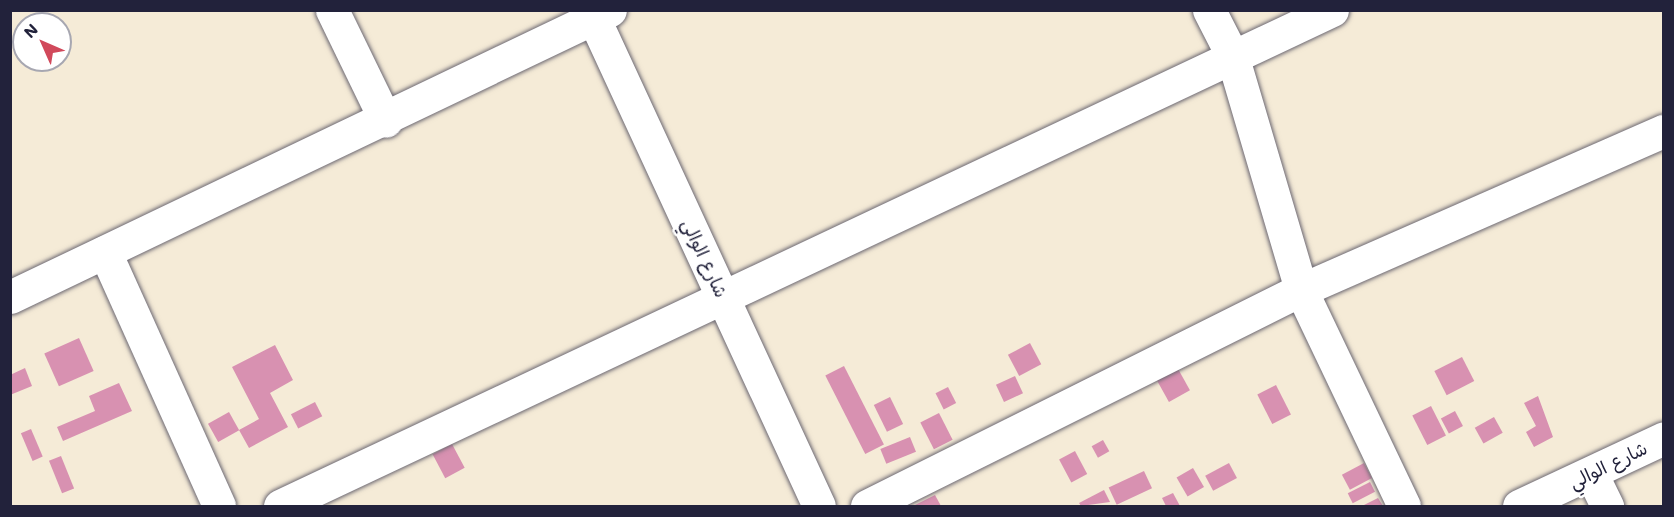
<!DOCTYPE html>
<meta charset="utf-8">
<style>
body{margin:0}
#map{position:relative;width:1674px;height:517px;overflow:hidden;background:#f5ebd7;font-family:Mali,"Playpen Sans Arabic",sans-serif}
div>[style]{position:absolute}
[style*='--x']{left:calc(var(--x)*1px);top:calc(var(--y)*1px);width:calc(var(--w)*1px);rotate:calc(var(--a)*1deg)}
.building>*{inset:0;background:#d891b1;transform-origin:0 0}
.roads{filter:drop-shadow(0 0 2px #6c6872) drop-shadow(0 0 2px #6c6872)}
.street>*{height:33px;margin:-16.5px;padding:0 16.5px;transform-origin:16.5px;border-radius:16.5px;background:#fff}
.secondary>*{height:33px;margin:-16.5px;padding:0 16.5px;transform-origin:16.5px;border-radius:16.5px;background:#fff}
span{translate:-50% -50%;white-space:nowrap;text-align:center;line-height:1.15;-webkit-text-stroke:5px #fff;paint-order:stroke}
.street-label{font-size:18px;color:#22223b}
.frame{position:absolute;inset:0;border:12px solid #22223b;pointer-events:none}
.north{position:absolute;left:12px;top:12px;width:60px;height:60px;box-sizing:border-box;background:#fff;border:2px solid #a7a7b1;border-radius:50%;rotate:315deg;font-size:16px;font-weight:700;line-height:24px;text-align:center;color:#22223b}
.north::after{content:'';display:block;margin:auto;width:21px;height:27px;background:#d1495b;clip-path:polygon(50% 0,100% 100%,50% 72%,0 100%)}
</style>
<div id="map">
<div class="building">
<i style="left:79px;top:338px;width:36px;height:38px;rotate:66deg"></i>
<i style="left:1030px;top:343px;width:24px;height:25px;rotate:62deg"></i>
<i style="clip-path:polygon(275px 345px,293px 380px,270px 393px,288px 427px,249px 448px,239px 430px,259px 419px,232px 367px)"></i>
<i style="left:1462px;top:357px;width:27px;height:31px;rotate:63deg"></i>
<i style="left:1172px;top:358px;width:37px;height:24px;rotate:61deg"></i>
<i style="left:844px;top:366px;width:88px;height:21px;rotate:63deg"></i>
<i style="clip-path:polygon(25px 368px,32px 386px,10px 395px,10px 375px)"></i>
<i style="left:1015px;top:376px;width:19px;height:21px;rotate:65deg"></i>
<i style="clip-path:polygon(119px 383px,132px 411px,63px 441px,57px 427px,95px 411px,89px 396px)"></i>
<i style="left:1276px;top:385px;width:33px;height:21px;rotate:63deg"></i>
<i style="left:948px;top:387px;width:18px;height:14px;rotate:63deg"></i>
<i style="clip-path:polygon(1538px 396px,1553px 437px,1534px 447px,1526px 432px,1536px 426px,1524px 403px)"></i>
<i style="left:890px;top:397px;width:30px;height:18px;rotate:64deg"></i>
<i style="left:315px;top:402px;width:16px;height:27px;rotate:63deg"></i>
<i style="left:1431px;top:406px;width:33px;height:21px;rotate:63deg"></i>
<i style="left:1455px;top:411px;width:17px;height:16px;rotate:62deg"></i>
<i style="left:229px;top:412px;width:21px;height:24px;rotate:61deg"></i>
<i style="left:939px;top:413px;width:30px;height:21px;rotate:63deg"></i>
<i style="left:1494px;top:417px;width:18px;height:22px;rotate:61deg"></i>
<i style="left:31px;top:429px;width:30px;height:11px;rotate:67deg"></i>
<i style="left:910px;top:437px;width:16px;height:32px;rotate:68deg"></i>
<i style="left:1103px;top:440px;width:13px;height:13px;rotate:61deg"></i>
<i style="left:452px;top:444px;width:27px;height:22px;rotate:62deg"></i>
<i style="left:1075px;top:451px;width:26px;height:18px;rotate:62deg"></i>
<i style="left:61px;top:456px;width:35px;height:13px;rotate:68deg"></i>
<i style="left:1229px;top:463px;width:17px;height:27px;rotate:62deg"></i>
<i style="left:1364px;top:463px;width:17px;height:25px;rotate:62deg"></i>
<i style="left:1193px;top:468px;width:22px;height:19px;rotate:60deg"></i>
<i style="left:1144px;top:471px;width:19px;height:39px;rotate:65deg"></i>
<i style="left:1370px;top:482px;width:11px;height:25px;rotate:63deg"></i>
<i style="clip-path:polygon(1104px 490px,1110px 502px,1081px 506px,1079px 503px)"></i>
<i style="clip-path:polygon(1173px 493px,1180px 506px,1166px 506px,1162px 498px)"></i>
<i style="clip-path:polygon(935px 495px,941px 506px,913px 506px)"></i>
<i style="clip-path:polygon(1378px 498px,1383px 506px,1362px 506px)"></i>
</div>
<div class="roads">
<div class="street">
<i style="--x:332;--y:10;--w:123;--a:64.1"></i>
<i style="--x:1209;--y:10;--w:51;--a:62.9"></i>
<i style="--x:1232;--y:55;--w:245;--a:73.6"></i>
<i style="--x:1301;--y:290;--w:239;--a:64.5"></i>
<i style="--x:105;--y:252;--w:278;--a:65.8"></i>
<i style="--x:10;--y:297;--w:665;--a:-25.56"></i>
<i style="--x:1591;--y:473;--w:37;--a:64"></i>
<i style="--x:280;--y:506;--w:1163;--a:-25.24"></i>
<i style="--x:867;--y:506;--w:485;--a:-26.5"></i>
<i style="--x:1301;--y:290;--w:396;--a:-23.7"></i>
</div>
<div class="secondary">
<i style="--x:590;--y:10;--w:546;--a:65.22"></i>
<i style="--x:1519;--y:506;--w:160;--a:-25.1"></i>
</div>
</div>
<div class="street-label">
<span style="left:705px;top:258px;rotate:65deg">شارع الوالي</span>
<span style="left:1608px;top:465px;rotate:-26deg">شارع الوالي</span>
</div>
<div class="frame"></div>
<div class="north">N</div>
</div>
